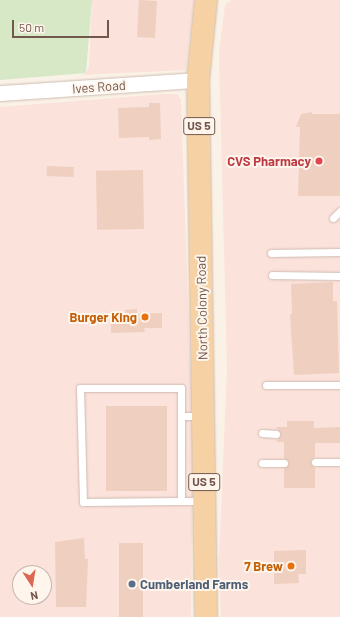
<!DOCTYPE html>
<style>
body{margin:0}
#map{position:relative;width:340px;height:617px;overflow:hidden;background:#fbf2e7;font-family:Barlow,sans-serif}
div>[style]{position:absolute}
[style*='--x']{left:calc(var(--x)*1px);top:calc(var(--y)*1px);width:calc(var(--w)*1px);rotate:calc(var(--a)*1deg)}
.commercial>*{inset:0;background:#fbe2db}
.green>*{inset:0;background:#d6e8c6}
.building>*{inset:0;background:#efcfc0;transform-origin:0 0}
.roads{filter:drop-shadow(0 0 1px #cebbb0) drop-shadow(0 0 1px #cebbb0)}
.lane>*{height:7px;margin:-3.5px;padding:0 3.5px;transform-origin:3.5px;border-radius:3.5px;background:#fff}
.street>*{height:15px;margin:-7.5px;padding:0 7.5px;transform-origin:7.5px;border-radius:7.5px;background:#fff}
.primary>*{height:22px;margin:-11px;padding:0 11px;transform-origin:11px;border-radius:11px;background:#f6d1a3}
.dots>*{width:11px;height:11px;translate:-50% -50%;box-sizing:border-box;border:2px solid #fef6ed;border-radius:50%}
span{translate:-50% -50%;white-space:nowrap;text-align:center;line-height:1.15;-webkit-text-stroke:4px #fef6ed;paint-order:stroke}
.shield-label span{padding:1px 3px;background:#fef6ed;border:1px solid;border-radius:3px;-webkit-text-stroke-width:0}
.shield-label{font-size:12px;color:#73574c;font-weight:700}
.street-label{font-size:13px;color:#73574c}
.health-label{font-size:13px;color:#be3a42;font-weight:700}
.right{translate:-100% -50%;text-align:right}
.food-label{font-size:13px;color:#c56008;font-weight:700}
.service-label{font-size:13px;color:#4e5e75;font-weight:700}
.left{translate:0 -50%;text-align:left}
.north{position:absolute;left:12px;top:565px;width:40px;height:40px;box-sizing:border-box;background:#fef6ed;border:1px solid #c6b6ad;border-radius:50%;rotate:168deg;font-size:11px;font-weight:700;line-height:16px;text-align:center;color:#73574c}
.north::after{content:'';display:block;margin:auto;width:14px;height:18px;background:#de6752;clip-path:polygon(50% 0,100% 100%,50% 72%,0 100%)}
.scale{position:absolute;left:12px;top:20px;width:97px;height:18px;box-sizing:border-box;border:2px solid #73574c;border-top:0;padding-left:5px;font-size:12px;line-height:14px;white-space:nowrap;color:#73574c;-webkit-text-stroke:3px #fef6ed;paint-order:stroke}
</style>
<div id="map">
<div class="commercial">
<i style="clip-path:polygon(92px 0,194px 0,186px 70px,82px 75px,86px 73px,89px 66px)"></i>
<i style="clip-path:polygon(231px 0,340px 0,340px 617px,221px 617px,219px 558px,227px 370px,219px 53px,225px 5px)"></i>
<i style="clip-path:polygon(evenodd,164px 94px,177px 94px,181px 100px,193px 448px,191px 617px,0 617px,0 107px,164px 94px,20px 573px,44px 573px,44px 597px,20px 597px,20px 573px)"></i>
</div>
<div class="green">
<i style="clip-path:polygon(0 0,92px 0,86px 73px,0 80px)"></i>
</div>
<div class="building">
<i style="left:139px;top:0;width:18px;height:37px;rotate:3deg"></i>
<i style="clip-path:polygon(149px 103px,160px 103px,161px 139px,149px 140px,149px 137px,119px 138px,118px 108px,149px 107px)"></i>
<i style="clip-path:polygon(312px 112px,312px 114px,340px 114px,340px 196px,298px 196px,300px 127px,296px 127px,301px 114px)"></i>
<i style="left:47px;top:166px;width:27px;height:10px;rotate:2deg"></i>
<i style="left:143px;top:170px;width:59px;height:47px;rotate:89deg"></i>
<i style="clip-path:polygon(333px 282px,333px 301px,337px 301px,339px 373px,294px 375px,290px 314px,292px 314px,291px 284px)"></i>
<i style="clip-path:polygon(137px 309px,137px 314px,162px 313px,162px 328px,144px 328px,145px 332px,111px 333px,111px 314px,125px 314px,125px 310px)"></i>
<i style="left:106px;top:406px;width:61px;height:85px"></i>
<i style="clip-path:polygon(287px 421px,314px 421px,314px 428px,340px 427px,340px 443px,315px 443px,315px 457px,310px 462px,315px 467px,315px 488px,284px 488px,284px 468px,289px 463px,284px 458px,284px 442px,276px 442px,281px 434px,276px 427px,287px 427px)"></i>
<i style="clip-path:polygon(84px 538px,85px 559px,88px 559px,86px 607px,56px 607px,55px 542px)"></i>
<i style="left:119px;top:543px;width:24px;height:74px"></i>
<i style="clip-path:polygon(306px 550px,306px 574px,298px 574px,299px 583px,274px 584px,274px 551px)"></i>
</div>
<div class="roads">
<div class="lane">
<i style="--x:333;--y:218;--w:10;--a:-45"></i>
<i style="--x:271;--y:253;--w:69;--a:-0.8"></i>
<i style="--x:272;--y:275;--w:68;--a:0.8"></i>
<i style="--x:266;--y:385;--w:74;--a:0"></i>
<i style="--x:201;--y:416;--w:20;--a:180"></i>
<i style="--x:181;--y:416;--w:85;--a:90"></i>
<i style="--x:181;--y:501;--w:22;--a:0"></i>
<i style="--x:262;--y:433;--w:14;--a:4"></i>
<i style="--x:315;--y:462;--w:25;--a:0"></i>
<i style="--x:262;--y:463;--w:22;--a:0"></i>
<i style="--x:181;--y:501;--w:98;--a:179.4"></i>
<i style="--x:83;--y:502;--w:114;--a:-91.5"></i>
<i style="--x:80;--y:388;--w:101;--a:0"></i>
<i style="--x:181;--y:388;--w:28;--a:90"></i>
</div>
<div class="street">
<i style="--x:0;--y:93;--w:198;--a:-3.8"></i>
</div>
<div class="primary">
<i style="--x:206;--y:617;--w:537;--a:-90.85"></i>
<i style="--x:198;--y:80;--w:80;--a:-84.3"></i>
</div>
</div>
<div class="dots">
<i style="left:319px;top:161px;background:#e0444e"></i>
<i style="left:145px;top:317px;background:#e8710a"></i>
<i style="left:291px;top:566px;background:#e8710a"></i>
<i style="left:132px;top:584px;background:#5c6f8a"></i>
</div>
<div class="shield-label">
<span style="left:199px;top:126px">US 5</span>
<span style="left:204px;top:482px">US 5</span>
</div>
<div class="street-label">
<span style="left:99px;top:87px;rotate:-4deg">Ives Road</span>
<span style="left:202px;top:308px;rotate:-91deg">North Colony Road</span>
</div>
<div class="health-label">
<span class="right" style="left:311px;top:161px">CVS Pharmacy</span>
</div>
<div class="food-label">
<span class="right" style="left:137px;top:317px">Burger King</span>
<span class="right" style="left:283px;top:566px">7 Brew</span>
</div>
<div class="service-label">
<span class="left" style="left:140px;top:584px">Cumberland Farms</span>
</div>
<div class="north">N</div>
<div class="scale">50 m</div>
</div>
